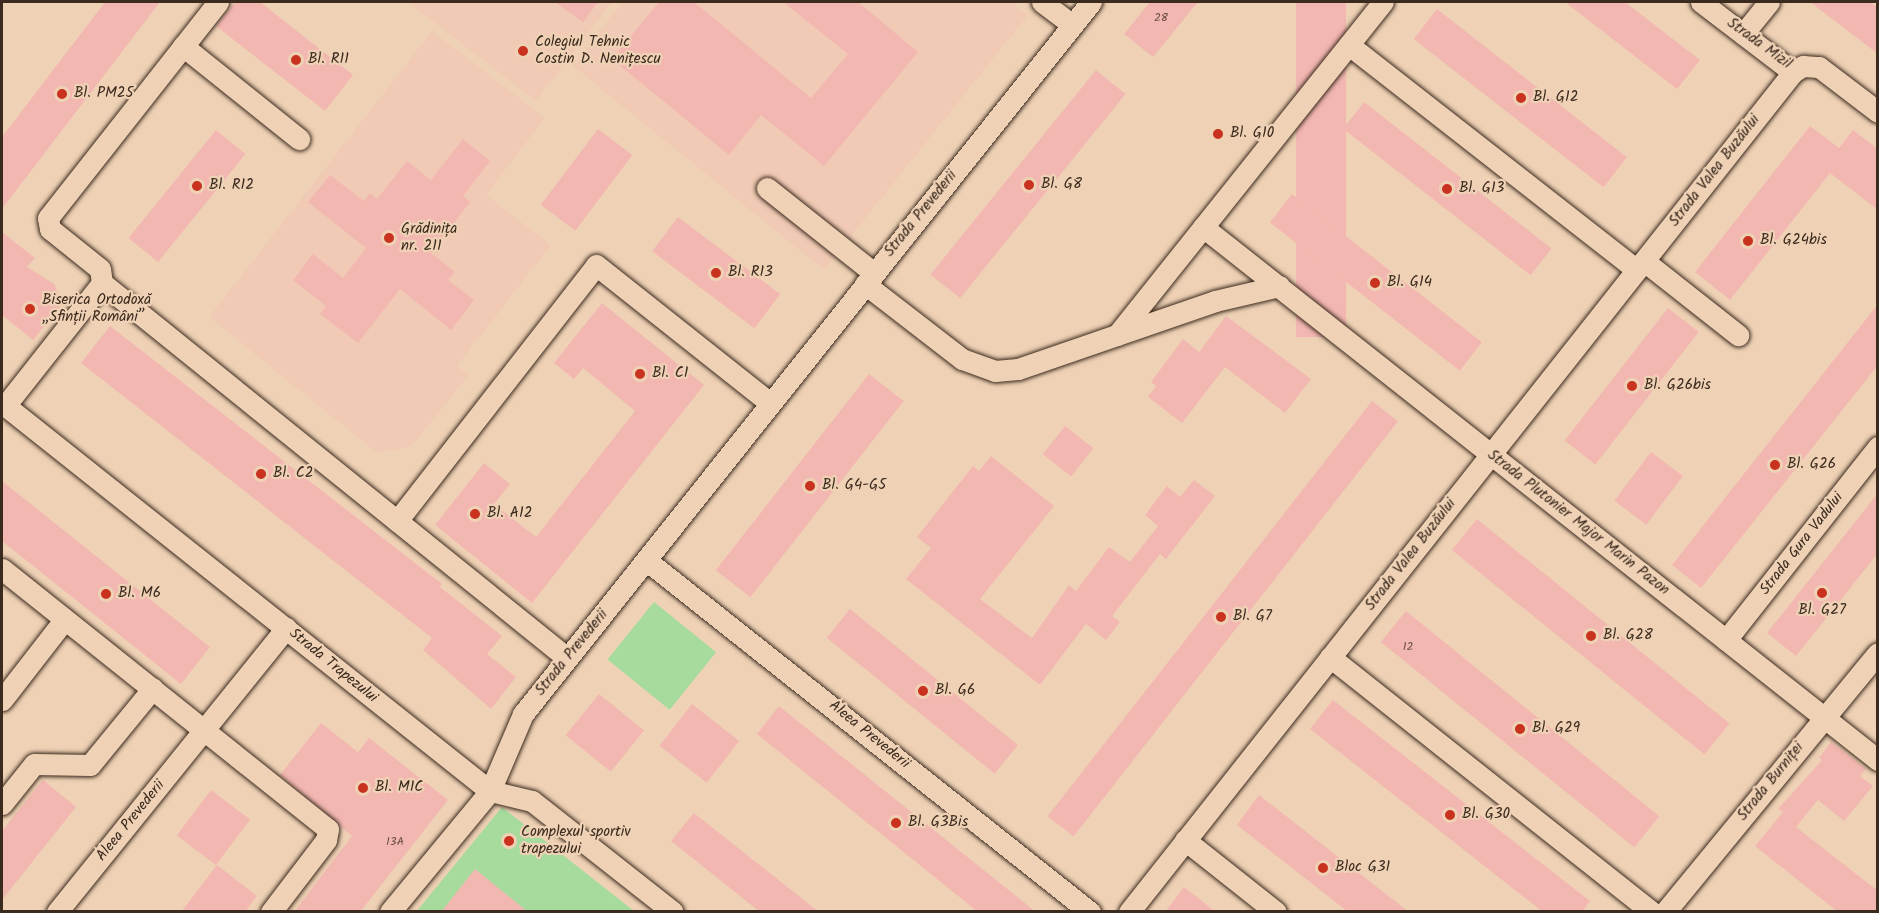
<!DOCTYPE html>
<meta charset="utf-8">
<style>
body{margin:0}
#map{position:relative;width:1879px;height:913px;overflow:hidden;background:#efd2b5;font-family:Kalam,sans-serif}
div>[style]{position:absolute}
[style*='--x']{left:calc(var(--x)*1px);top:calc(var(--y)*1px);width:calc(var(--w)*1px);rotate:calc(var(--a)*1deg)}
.built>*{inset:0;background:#f0cab4}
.green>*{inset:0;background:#a6db9d;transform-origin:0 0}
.building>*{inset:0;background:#f3b7b1;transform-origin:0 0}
.roads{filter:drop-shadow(0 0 2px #3b2a1e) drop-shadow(0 0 2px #3b2a1e)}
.minor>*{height:21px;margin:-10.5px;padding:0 10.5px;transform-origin:10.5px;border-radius:10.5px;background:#efd2b5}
.dots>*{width:16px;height:16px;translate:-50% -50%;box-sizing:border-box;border:3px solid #efd2b5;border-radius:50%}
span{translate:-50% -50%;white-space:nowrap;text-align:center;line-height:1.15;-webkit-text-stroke:4.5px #efd2b5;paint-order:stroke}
.number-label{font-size:12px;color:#694d43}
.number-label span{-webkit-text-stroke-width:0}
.poi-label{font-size:15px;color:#3b2a1e}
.left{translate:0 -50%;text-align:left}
.street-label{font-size:15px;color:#3b2a1e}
.frame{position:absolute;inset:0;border:3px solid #3b2a1e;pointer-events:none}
</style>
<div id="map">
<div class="built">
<i style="clip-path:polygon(408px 2px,612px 2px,536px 101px)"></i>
<i style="clip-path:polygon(622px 2px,1011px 2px,1028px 15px,824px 270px,573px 66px)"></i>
<i style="clip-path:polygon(432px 31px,545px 118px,486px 195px,551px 245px,457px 366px,469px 375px,411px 447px,376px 452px,209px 317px)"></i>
</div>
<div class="green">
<i style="left:654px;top:602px;width:80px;height:74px;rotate:39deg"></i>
<i style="clip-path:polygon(502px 807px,634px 911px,416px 912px)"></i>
</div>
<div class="building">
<i style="clip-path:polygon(105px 2px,160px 2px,2px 209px,2px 137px)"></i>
<i style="clip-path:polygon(235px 2px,260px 2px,353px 75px,325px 111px,216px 26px)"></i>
<i style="clip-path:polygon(555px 2px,598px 2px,583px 22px)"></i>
<i style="clip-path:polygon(659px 2px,694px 2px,811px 98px,848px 54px,783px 2px,858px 2px,918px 52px,824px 166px,761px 115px,729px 155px,612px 59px)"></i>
<i style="clip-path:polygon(1150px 2px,1198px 2px,1153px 57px,1124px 34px)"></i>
<i style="left:1296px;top:2px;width:50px;height:335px"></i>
<i style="clip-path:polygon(1565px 2px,1625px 2px,1700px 60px,1677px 89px)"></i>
<i style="clip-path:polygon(1810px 2px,1870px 2px,1878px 7px,1878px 54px)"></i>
<i style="left:1437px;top:9px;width:241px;height:38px;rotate:38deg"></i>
<i style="left:1096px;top:70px;width:38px;height:263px;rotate:39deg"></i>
<i style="left:1364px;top:102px;width:238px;height:34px;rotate:38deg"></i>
<i style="clip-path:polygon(1810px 126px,1839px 148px,1853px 130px,1878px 149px,1878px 210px,1830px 173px,1730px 300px,1695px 272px)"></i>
<i style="left:598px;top:129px;width:43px;height:95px;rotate:37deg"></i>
<i style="left:216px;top:130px;width:38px;height:139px;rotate:39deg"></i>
<i style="clip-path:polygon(463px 139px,490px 161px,463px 196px,470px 202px,431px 253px,455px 272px,448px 280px,474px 300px,451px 330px,400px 289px,358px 343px,320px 314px,326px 306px,293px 280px,313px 254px,343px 278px,366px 248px,308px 202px,330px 175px,364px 201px,370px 193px,377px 199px,407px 161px,431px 180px)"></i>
<i style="left:1292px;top:194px;width:241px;height:36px;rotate:38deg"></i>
<i style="left:678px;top:217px;width:128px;height:43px;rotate:37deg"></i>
<i style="clip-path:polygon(2px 232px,35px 258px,27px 267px,54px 284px,63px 303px,33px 340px,2px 315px)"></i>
<i style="clip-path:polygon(602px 303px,704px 385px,532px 603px,435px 525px,484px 463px,510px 484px,494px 504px,536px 537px,635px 411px,583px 368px,574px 379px,554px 363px)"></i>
<i style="clip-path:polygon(1878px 304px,1878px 365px,1701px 588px,1672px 565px)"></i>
<i style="left:1668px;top:308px;width:39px;height:168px;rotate:38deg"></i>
<i style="clip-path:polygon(1226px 316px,1311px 379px,1285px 413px,1225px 367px,1182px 423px,1148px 397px,1156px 386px,1151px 382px,1183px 339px,1199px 352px)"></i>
<i style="clip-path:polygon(110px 326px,442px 584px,440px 587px,502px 636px,487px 654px,516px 677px,491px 709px,423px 650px,432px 638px,81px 363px)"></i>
<i style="left:869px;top:374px;width:44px;height:249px;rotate:38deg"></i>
<i style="left:1372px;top:401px;width:33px;height:527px;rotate:38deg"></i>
<i style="left:1065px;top:426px;width:36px;height:36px;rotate:38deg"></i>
<i style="left:1651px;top:452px;width:40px;height:61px;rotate:37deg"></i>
<i style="clip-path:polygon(991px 456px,1054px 506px,980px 599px,1032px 638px,1069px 585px,1076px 591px,1109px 547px,1130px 562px,1158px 526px,1145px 515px,1167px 486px,1180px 497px,1194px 480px,1215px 496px,1166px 559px,1160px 554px,1112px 616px,1120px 622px,1106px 640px,1086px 624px,1040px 685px,906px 579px,931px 548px,917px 537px,973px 466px,979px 471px)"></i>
<i style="clip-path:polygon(2px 481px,210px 647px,181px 684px,2px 541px)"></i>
<i style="clip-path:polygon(1878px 493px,1878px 553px,1796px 656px,1767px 633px)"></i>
<i style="left:1477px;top:519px;width:325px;height:40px;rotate:39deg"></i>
<i style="left:850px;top:609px;width:216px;height:37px;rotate:39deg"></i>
<i style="left:1406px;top:611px;width:326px;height:40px;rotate:39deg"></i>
<i style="left:599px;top:694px;width:58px;height:53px;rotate:39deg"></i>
<i style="clip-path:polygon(1333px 700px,1590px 901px,1582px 912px,1543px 912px,1310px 729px)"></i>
<i style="left:692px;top:704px;width:60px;height:53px;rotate:38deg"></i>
<i style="clip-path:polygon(779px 706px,1036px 912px,978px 912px,757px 734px)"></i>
<i style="clip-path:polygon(321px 723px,358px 752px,369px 738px,448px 800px,360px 912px,294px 912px,352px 836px,280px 775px)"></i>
<i style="clip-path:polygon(1831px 742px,1866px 769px,1860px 776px,1873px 786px,1844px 821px,1818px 800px,1796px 827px,1878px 891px,1878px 912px,1838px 912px,1755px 846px,1783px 812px,1778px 809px,1822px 760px,1819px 758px)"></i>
<i style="clip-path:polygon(43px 780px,76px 807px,2px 900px,2px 831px)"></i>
<i style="left:211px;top:790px;width:49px;height:57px;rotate:37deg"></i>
<i style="clip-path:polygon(1259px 795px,1409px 912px,1348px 912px,1237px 825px)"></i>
<i style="clip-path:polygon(694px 813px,819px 912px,760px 912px,671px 841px)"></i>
<i style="clip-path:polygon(217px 865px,257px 896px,245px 912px,181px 912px)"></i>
<i style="clip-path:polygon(475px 869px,528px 912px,441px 912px)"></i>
<i style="clip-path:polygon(1184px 887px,1216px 912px,1165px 912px)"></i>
</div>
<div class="roads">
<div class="minor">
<i style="--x:1042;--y:2;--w:38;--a:37"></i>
<i style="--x:1701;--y:2;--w:116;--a:37.3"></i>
<i style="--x:1743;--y:34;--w:41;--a:-50.9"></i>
<i style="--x:1349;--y:45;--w:365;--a:38"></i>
<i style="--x:183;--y:46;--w:149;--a:38.7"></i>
<i style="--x:767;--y:188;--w:137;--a:38.5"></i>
<i style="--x:1203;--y:227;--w:860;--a:38.3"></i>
<i style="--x:1644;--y:261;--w:120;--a:38.2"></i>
<i style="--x:102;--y:283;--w:597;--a:38.88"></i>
<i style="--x:865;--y:284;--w:123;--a:37.7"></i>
<i style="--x:962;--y:359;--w:35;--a:20"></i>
<i style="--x:995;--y:371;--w:23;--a:-5"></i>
<i style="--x:1018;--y:369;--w:208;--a:-19"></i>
<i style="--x:1215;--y:301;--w:66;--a:-13.2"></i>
<i style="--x:1117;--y:335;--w:426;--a:-51.4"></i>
<i style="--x:2;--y:403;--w:623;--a:38.49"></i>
<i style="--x:490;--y:791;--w:43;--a:13.4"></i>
<i style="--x:532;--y:801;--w:179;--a:38.2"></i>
<i style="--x:5;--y:406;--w:157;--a:-51.7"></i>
<i style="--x:102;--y:283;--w:14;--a:-98"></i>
<i style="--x:100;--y:269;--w:64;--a:-141.3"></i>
<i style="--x:50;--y:229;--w:11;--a:-100"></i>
<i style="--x:48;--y:218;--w:275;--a:-51.8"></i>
<i style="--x:397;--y:521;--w:324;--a:-52.1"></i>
<i style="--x:596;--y:265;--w:222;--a:38.4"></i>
<i style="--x:646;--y:560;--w:567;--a:38.41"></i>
<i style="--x:2;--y:569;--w:417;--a:38.6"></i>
<i style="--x:328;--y:829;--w:11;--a:100"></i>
<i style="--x:326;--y:840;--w:91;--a:127.4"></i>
<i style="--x:1726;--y:640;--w:246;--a:-51.8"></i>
<i style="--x:1330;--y:657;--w:411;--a:38.4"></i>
<i style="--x:2;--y:700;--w:101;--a:-52.2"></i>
<i style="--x:2;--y:804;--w:51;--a:-51.3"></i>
<i style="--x:34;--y:764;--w:56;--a:1"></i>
<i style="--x:90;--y:765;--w:99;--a:-50.7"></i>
<i style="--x:1185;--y:840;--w:116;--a:38.4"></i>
<i style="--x:57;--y:912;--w:365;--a:-51.1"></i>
<i style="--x:390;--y:912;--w:157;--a:-50.4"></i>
<i style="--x:490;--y:791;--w:84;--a:-66.8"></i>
<i style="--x:523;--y:714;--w:911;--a:-51.42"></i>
<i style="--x:1129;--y:912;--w:1071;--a:-51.67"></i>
<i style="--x:1793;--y:72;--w:12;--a:-31"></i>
<i style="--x:1803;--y:66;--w:16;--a:4"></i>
<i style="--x:1819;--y:67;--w:74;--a:37.3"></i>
<i style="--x:1665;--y:912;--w:335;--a:-50.6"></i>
</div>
</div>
<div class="dots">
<i style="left:523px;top:51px;background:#c8321e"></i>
<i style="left:296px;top:60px;background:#c8321e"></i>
<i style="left:62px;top:94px;background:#c8321e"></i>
<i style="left:1521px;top:98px;background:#c8321e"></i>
<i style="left:1218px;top:134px;background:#c8321e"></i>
<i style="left:1029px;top:185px;background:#c8321e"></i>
<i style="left:197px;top:186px;background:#c8321e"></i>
<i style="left:1447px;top:189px;background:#c8321e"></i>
<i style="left:389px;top:238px;background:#c8321e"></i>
<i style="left:1748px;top:241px;background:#c8321e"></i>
<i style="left:716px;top:273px;background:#c8321e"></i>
<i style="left:1375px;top:283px;background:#c8321e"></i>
<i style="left:30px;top:309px;background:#c8321e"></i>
<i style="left:640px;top:374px;background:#c8321e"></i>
<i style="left:1632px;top:386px;background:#c8321e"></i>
<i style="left:1775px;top:465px;background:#c8321e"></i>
<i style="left:261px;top:474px;background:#c8321e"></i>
<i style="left:810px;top:486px;background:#c8321e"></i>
<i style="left:475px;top:514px;background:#c8321e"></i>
<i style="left:1822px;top:593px;background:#c8321e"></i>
<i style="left:106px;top:594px;background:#c8321e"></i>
<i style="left:1221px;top:617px;background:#c8321e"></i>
<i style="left:1591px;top:636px;background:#c8321e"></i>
<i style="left:923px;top:691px;background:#c8321e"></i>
<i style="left:1520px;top:729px;background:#c8321e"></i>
<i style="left:363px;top:788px;background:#c8321e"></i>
<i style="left:1450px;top:815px;background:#c8321e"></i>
<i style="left:896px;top:823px;background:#c8321e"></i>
<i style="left:509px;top:841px;background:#c8321e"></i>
<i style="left:1323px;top:868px;background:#c8321e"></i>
</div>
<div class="number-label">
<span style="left:1161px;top:18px">28</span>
<span style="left:1408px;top:647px">12</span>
<span style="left:395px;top:842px">13A</span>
</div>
<div class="poi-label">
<span class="left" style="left:535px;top:51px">Colegiul Tehnic<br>Costin D. Nenițescu</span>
<span class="left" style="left:308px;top:60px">Bl. R11</span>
<span class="left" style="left:74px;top:94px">Bl. PM25</span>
<span class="left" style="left:1533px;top:98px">Bl. G12</span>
<span class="left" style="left:1230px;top:134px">Bl. G10</span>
<span class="left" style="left:1041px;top:185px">Bl. G8</span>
<span class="left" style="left:209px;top:186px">Bl. R12</span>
<span class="left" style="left:1459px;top:189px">Bl. G13</span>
<span class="left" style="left:401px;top:238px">Grădinița<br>nr. 211</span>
<span class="left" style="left:1760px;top:241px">Bl. G24bis</span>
<span class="left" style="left:728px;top:273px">Bl. R13</span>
<span class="left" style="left:1387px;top:283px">Bl. G14</span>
<span class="left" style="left:42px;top:309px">Biserica Ortodoxă<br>„Sfinții Români”</span>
<span class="left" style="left:652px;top:374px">Bl. C1</span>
<span class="left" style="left:1644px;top:386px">Bl. G26bis</span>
<span class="left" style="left:1787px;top:465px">Bl. G26</span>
<span class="left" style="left:273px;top:474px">Bl. C2</span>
<span class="left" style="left:822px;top:486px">Bl. G4-G5</span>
<span class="left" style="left:487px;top:514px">Bl. A12</span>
<span class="left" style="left:118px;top:594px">Bl. M6</span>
<span style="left:1822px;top:611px">Bl. G27</span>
<span class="left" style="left:1233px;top:617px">Bl. G7</span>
<span class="left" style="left:1603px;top:636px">Bl. G28</span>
<span class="left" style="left:935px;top:691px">Bl. G6</span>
<span class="left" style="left:1532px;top:729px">Bl. G29</span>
<span class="left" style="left:375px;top:788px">Bl. M1C</span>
<span class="left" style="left:1462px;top:815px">Bl. G30</span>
<span class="left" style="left:908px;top:823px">Bl. G3Bis</span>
<span class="left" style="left:521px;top:841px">Complexul sportiv<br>trapezului</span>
<span class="left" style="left:1335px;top:868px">Bloc G31</span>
</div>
<div class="street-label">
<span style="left:1759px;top:44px;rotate:36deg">Strada Mizil</span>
<span style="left:1715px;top:171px;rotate:-52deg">Strada Valea Buzăului</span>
<span style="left:921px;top:214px;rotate:-51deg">Strada Prevederii</span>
<span style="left:1578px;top:523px;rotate:38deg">Strada Plutonier Major Marin Pazon</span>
<span style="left:1802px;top:544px;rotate:-52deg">Strada Gura Vadului</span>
<span style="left:1411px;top:555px;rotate:-52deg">Strada Valea Buzăului</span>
<span style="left:572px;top:653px;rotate:-51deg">Strada Prevederii</span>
<span style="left:333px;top:666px;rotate:39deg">Strada Trapezului</span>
<span style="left:869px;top:735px;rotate:39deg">Aleea Prevederii</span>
<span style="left:1771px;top:782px;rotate:-51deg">Strada Burniței</span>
<span style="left:131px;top:821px;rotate:-51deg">Aleea Prevederii</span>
</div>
<div class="frame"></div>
</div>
